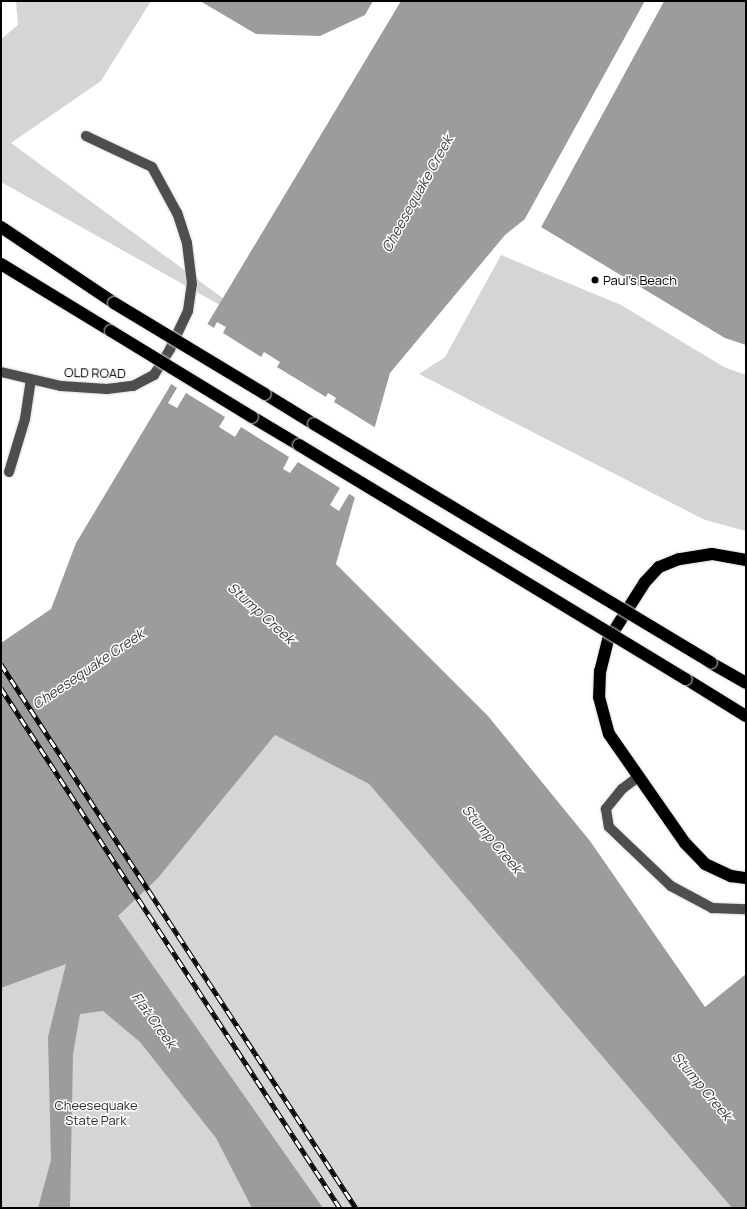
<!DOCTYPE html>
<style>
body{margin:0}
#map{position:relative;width:747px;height:1209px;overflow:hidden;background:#fff;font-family:Manrope,sans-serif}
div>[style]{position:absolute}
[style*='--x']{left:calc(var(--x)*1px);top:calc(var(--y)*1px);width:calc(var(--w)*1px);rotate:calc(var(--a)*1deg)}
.green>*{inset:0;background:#d5d5d5}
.water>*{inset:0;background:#9c9c9c}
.pier>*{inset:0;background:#fff}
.roads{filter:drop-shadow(0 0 1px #dbdbdb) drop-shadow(0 0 1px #dbdbdb)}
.minor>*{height:10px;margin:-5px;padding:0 5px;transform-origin:5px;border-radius:5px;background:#4e4e4e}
.highway>*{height:12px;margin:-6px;padding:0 6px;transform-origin:6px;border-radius:6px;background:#000}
.rail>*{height:4.5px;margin-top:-2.25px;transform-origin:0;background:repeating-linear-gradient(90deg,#fff 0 9px,#000 0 18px);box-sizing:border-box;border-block:1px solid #000}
.bridges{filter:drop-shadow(0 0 1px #dbdbdb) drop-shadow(0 0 1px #dbdbdb)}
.highway-bridge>*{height:12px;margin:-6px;padding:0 6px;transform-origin:6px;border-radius:6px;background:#000}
.dots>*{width:11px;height:11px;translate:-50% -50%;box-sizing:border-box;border:2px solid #fff;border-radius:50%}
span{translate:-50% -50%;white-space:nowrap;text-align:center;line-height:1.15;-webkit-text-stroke:3px #fff;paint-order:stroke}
.poi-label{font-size:13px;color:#000}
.left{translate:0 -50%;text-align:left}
.street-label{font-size:13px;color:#000}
.park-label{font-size:13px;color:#2c2c2c}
.water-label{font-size:14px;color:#3d3d3d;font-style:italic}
.frame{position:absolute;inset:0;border:2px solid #000;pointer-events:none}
</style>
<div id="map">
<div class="green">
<i style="clip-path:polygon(16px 1px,151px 1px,101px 81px,11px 143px,239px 310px,236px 314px,1px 182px,1px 39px,18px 25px)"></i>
<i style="clip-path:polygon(501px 255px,621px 305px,724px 367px,746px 375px,746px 531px,705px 520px,419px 374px,445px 357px)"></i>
<i style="clip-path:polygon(275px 735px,369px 784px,732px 1208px,1px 1208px,1px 988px,66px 963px,158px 878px)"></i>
</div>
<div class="water">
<i style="clip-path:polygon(200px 1px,373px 1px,365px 15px,320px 36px,256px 34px)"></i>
<i style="clip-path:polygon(401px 1px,645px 1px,525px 219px,505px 235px,390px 373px,336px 564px,488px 716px,590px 841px,705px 1007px,746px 974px,746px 1208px,732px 1208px,369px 784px,275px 735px,158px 878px,118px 916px,323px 1208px,252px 1208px,216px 1138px,140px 1042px,103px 1011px,80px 1014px,73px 1054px,70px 1208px,38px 1208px,51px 1160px,48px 1037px,66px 964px,1px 988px,1px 643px,51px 609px,76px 543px)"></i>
<i style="clip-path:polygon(664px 1px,746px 1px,746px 345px,725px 338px,541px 227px)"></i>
</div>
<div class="pier">
<i style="clip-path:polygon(645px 1px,647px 1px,527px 220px,525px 219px)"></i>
<i style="clip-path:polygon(662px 1px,664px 1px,541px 227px,539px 226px)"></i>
<i style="clip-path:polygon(217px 322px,226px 327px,223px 333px,261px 357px,264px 352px,280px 362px,277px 367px,326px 397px,328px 393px,336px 398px,334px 402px,376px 428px,356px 498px,349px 494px,339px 511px,330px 505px,340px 488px,298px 462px,290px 473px,283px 469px,289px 457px,241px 427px,235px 437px,219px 427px,225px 417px,186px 393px,177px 408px,168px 403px,177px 388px,170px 383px,206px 323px,214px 328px)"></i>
</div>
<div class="roads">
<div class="minor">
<i style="--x:1;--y:372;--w:62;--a:13.1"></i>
<i style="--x:61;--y:386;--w:46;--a:3.7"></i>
<i style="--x:107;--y:389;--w:26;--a:-7"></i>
<i style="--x:133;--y:386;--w:24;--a:-28"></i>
<i style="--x:154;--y:375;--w:31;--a:-58"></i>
<i style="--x:170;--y:349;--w:42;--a:-64.7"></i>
<i style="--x:188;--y:311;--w:27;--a:-82"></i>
<i style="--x:192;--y:284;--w:41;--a:-97"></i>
<i style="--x:187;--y:243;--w:32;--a:-108"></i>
<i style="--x:177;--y:213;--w:52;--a:-118.5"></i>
<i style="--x:152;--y:167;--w:73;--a:-154.8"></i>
<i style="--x:9;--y:472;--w:55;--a:-73.2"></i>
<i style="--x:25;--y:419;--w:40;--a:-81.5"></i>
<i style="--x:638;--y:777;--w:20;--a:143"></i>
<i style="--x:622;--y:789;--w:26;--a:129"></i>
<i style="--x:606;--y:809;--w:18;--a:81"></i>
<i style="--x:609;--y:827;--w:86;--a:43.6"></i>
<i style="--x:671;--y:886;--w:47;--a:28.2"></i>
<i style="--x:712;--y:908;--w:34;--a:2"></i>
</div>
<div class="highway">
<i style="--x:1;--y:227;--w:136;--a:33.9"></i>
<i style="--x:1;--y:264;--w:129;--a:31.3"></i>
<i style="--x:265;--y:394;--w:57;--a:31.5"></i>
<i style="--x:252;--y:417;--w:55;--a:30.8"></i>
<i style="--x:746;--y:560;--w:35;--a:-170"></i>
<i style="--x:712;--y:554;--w:33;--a:171"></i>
<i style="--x:679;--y:559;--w:22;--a:158"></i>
<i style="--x:659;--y:567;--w:21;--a:133"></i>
<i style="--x:645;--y:582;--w:69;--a:122.5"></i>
<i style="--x:608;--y:640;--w:32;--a:104"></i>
<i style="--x:600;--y:671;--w:26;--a:92"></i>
<i style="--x:599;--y:697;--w:38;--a:75"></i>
<i style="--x:609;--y:734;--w:133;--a:55.1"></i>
<i style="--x:685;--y:843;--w:29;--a:46"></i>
<i style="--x:705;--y:864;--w:29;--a:25"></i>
<i style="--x:731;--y:876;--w:15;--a:8"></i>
<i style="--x:711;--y:663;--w:40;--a:29.7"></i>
<i style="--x:686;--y:679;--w:70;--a:31.7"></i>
</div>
</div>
<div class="rail">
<i style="--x:1;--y:664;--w:650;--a:56.87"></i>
<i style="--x:1;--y:688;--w:621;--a:56.9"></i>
</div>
<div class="bridges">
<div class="highway-bridge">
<i style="--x:114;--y:303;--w:176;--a:31.1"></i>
<i style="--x:111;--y:331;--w:165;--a:31.4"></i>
<i style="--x:314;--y:424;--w:463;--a:31"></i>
<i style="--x:299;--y:445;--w:452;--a:31.2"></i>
</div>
</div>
<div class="dots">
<i style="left:595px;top:280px;background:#000"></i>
</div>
<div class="poi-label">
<span class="left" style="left:603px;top:280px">Paul's Beach</span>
</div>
<div class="street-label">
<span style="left:95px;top:373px;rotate:1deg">OLD ROAD</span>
</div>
<div class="park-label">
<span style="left:96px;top:1113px">Cheesequake<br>State Park</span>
</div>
<div class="water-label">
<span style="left:417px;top:194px;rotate:-61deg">Cheesequake Creek</span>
<span style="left:261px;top:613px;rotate:42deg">Stump Creek</span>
<span style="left:88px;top:669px;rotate:-34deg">Cheesequake Creek</span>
<span style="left:492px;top:839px;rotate:50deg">Stump Creek</span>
<span style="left:154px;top:1020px;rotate:54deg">Flat Creek</span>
<span style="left:702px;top:1086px;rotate:50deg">Stump Creek</span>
</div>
<div class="frame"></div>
</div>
